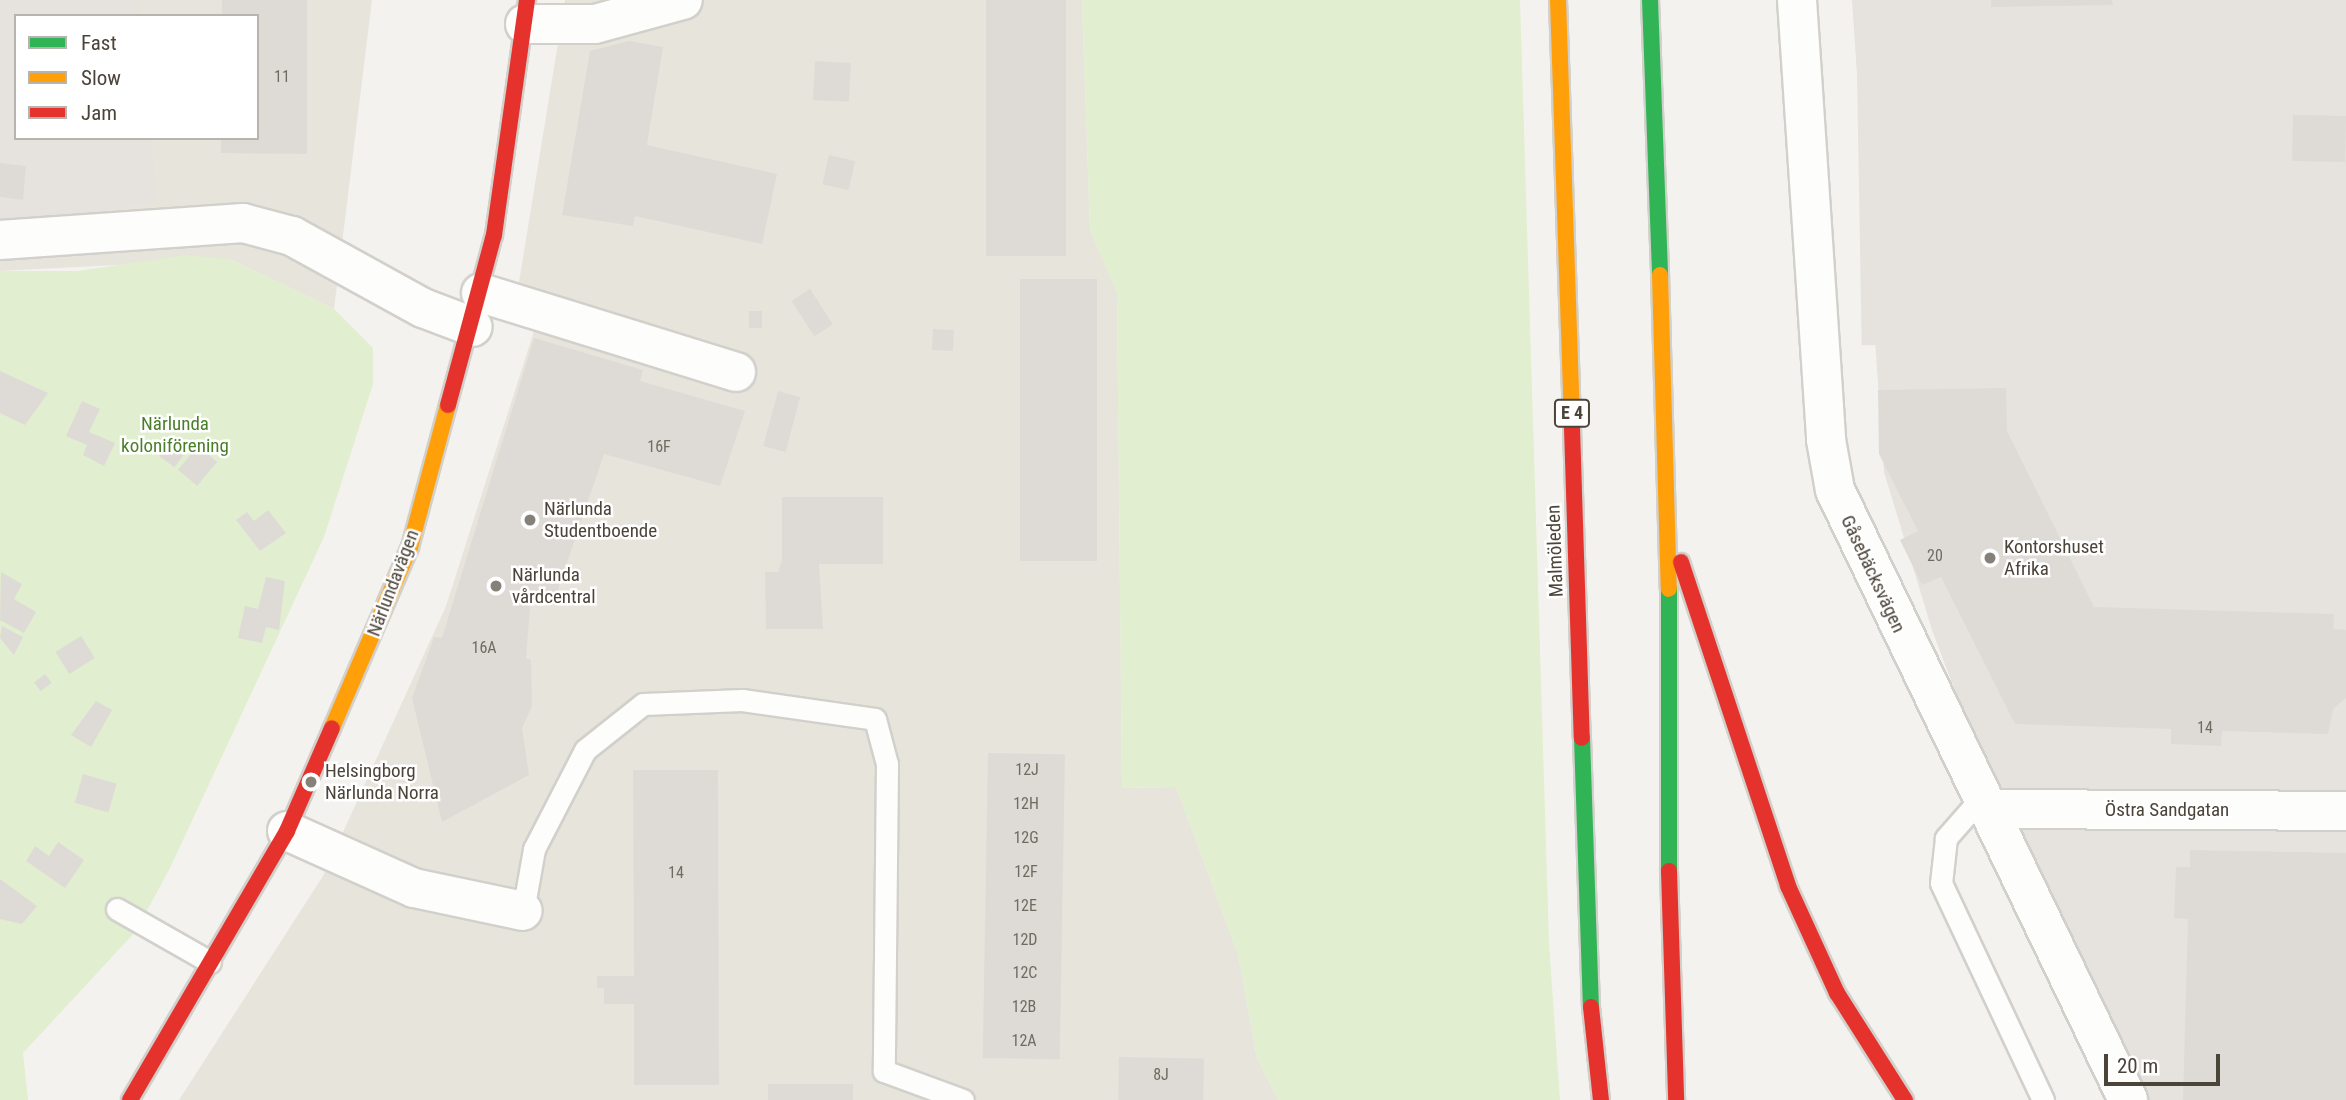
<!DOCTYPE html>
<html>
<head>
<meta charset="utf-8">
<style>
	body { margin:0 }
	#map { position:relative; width:2346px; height:1100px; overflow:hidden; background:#f4f2ee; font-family:"Roboto Condensed",sans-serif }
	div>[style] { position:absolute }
	.residential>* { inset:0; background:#e7e4dc }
	.industrial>* { inset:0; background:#e6e2de }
	.green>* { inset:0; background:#e1eecf }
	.parking>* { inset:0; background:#e6e3df; transform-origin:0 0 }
	.building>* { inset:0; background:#dedbd6; transform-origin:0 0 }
	.roads { filter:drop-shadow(2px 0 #d2d0cb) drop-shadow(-2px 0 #d2d0cb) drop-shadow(0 2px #d2d0cb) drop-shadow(0 -2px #d2d0cb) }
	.lane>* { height:21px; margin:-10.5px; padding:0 10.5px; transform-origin:10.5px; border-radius:10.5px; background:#fdfdfc }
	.street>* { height:38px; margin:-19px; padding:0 19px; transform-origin:19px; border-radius:19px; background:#fdfdfc }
	.fast>* { height:16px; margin:-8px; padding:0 8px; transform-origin:8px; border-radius:8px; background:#30b455 }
	.slow>* { height:16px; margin:-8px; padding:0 8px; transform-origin:8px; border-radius:8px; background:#ff9f0a }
	.jam>* { height:16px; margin:-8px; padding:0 8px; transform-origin:8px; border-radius:8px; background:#e5322d }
	.dots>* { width:19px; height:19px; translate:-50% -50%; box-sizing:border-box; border:4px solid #fff; border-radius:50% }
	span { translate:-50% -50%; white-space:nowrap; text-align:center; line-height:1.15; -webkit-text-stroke:5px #fff; paint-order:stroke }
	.number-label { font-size:16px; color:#706a61 }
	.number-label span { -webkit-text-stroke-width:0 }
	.shield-label span { padding:2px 5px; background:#fff; border:2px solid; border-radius:5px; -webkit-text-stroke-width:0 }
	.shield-label { font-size:18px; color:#4b4439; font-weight:700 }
	.park-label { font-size:19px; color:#4a7f2a }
	.poi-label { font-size:19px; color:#4b4439 }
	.left { translate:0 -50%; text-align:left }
	.street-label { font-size:19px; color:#4b4439 }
	.legend { position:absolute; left:14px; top:14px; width:245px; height:126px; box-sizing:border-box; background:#fff; border:2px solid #b7b4b0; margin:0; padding:9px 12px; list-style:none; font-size:21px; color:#4b4439 }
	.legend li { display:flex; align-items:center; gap:14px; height:35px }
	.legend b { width:35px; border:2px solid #b7b4b0 }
	.scale { position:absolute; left:2104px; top:1054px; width:116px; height:32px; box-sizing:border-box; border:4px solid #4b4439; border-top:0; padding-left:9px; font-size:21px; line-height:24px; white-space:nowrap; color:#4b4439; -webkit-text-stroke:5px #fff; paint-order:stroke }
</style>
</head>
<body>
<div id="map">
	<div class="residential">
		<div style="clip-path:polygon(evenodd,0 0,372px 0,334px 309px,230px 259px,0 271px,0 0,16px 16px,257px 16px,257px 138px,16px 138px,16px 16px)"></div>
		<div style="clip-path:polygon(565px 0,1082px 0,1090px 230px,1117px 293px,1122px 788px,1176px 787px,1238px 954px,1257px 1058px,1278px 1100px,179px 1100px,323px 876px,446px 606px,534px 331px,519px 282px)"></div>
	</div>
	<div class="industrial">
		<div style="clip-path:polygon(1852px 0,2346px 0,2346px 1100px,2145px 1100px,1993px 791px,1932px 630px,1884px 472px)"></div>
	</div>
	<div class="green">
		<div style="clip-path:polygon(1082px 0,1520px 0,1549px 943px,1560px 1100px,1278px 1100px,1257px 1058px,1238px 954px,1176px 787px,1122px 788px,1117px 294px,1090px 230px)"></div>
		<div style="clip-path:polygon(185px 255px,230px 259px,334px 309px,373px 348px,373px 384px,324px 537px,170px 868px,136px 931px,23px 1053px,28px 1100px,0 1100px,0 271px,78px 271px)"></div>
	</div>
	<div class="parking">
		<div style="clip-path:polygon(0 0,139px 0,140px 16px,16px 16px,16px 138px,152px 138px,157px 203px,16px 223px,0 218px)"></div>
		<div style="left:2105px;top:16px;width:325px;height:249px;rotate:89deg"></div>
	</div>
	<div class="building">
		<div style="clip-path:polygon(222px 0,307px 0,307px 154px,221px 153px,221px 138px,257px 138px,257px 16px,222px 16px)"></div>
		<div style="left:986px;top:0;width:80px;height:256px"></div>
		<div style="clip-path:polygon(1991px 0,2112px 0,2113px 5px,1991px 7px)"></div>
		<div style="clip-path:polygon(629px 41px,663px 47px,647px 145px,777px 174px,762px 244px,635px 216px,633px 226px,562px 215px,590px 51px)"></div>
		<div style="left:815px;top:61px;width:36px;height:39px;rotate:3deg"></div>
		<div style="left:2293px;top:115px;width:53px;height:46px;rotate:1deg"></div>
		<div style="left:829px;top:155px;width:27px;height:30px;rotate:13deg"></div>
		<div style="clip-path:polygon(0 163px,26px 166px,23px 200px,0 197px)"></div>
		<div style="left:1020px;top:279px;width:77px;height:282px"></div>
		<div style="left:810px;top:289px;width:42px;height:22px;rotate:57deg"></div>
		<div style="left:749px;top:311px;width:13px;height:17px"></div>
		<div style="left:933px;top:329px;width:21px;height:21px;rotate:3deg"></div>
		<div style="clip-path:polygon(534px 338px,643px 370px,640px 381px,745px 411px,720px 486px,604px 454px,555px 598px,531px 596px,526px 658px,531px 660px,532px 706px,522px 728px,529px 775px,442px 822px,412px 698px,434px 637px,442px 638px)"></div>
		<div style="clip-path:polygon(0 371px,48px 393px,25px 425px,0 413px)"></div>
		<div style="clip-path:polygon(2006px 388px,2007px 431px,2094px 607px,2334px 614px,2333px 629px,2346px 630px,2346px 698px,2333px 709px,2328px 734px,2222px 731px,2221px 746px,2171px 744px,2171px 729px,2015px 724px,1941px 577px,1922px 585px,1900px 540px,1918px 531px,1879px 454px,1878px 390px)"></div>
		<div style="left:778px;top:391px;width:23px;height:57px;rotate:15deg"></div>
		<div style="clip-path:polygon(82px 401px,100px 409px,89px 432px,115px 443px,104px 466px,83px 455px,87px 445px,66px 436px)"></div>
		<div style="left:171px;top:440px;width:19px;height:20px;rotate:36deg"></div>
		<div style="left:198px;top:446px;width:25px;height:31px;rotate:40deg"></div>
		<div style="clip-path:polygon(782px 497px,883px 497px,883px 564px,819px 564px,823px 629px,766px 629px,765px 572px,778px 572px,782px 560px)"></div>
		<div style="clip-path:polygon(268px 510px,286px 533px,260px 551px,236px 520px,247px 512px,254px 521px)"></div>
		<div style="clip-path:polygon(1px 572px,22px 584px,14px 599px,36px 612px,24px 633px,0 620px)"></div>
		<div style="clip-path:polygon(266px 577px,285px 581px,279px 630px,266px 627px,262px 643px,238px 638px,245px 606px,258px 609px)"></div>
		<div style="clip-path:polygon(2px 626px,23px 637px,14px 655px,0 638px)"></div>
		<div style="left:81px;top:636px;width:26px;height:30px;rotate:58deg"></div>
		<div style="left:45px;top:674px;width:11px;height:14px;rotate:52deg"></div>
		<div style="clip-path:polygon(96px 701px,112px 710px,91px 747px,71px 735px)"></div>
		<div style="left:988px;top:753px;width:77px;height:305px;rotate:1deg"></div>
		<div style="clip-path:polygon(633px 770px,718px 770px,719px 1085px,634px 1085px,634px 1004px,604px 1004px,604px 988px,597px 988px,597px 976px,634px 976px)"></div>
		<div style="left:83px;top:774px;width:35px;height:30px;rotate:16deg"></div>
		<div style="clip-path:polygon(58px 842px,84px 860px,65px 888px,26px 861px,35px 846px,49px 856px)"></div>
		<div style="clip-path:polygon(2190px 850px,2346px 853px,2346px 1100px,2183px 1100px,2188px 919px,2174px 918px,2176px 867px,2190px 867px)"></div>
		<div style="clip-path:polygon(0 879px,37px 906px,22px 924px,0 919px)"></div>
		<div style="left:1119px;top:1057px;width:85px;height:43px;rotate:1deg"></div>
		<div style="left:768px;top:1084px;width:85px;height:16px"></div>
	</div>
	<div class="roads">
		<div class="lane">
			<div style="left:1982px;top:797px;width:55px;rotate:131.3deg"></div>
			<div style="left:1946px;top:838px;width:45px;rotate:96.3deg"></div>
			<div style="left:1941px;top:883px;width:240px;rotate:64.8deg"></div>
			<div style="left:117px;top:909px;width:107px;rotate:29.7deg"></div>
			<div style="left:523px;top:911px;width:63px;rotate:-79.9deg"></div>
			<div style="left:534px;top:849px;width:111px;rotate:-62.7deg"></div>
			<div style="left:585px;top:750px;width:74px;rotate:-38.4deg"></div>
			<div style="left:643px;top:704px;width:99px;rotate:-2.3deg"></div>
			<div style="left:742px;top:700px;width:134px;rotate:8.1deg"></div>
			<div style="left:875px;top:719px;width:47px;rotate:75.1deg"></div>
			<div style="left:887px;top:764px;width:307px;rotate:90.6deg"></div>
			<div style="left:884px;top:1071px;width:84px;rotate:20.2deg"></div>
		</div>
		<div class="street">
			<div style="left:1797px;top:0;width:441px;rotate:86.2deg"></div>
			<div style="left:1826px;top:440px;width:51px;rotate:79.8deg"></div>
			<div style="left:1835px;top:490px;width:677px;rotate:64.34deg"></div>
			<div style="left:525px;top:24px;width:70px"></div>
			<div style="left:595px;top:24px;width:91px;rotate:-15.3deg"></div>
			<div style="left:0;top:240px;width:244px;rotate:-4deg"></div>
			<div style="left:243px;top:223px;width:51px;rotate:14.9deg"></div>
			<div style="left:292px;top:236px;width:149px;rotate:28.8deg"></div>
			<div style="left:423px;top:308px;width:53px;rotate:20.8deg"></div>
			<div style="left:481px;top:293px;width:267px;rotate:17.2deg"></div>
			<div style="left:1989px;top:809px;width:357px;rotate:0.3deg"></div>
			<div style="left:287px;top:831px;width:139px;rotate:24.2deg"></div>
			<div style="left:414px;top:888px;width:111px;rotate:11.9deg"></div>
		</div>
		<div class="fast">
			<div style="left:1650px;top:0;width:275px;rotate:87.9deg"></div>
			<div style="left:1669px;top:589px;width:282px;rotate:90deg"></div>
			<div style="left:1582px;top:738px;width:269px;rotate:88.1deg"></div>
		</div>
		<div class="slow">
			<div style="left:1558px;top:0;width:428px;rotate:88.1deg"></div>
			<div style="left:1660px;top:275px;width:314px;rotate:88.4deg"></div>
			<div style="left:332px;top:728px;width:197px;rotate:-66.7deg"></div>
			<div style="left:410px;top:547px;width:147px;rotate:-75deg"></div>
		</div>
		<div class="jam">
			<div style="left:448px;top:405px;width:176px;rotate:-74.9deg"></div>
			<div style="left:494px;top:235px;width:237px;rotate:-82deg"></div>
			<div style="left:1572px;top:428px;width:310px;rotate:88.2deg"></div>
			<div style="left:1681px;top:562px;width:341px;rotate:71.7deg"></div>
			<div style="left:1788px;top:886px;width:118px;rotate:65.4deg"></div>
			<div style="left:1837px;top:993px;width:127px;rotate:57.6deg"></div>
			<div style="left:1669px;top:871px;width:229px;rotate:88.2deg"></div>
			<div style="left:1591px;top:1007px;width:94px;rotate:83.9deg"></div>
			<div style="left:130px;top:1100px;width:311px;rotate:-59.7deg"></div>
			<div style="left:287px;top:831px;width:112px;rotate:-66.4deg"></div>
		</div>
	</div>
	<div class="dots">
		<div style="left:530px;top:520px;background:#868178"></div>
		<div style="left:1990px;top:558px;background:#868178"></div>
		<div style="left:496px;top:586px;background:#868178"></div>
		<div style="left:311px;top:782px;background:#868178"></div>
	</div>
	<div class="number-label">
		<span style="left:282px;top:77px">11</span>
		<span style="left:659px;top:447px">16F</span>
		<span style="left:1935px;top:556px">20</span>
		<span style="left:484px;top:648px">16A</span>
		<span style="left:2205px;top:728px">14</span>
		<span style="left:1027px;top:770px">12J</span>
		<span style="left:1026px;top:804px">12H</span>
		<span style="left:1026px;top:838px">12G</span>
		<span style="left:1026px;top:872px">12F</span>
		<span style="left:676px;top:873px">14</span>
		<span style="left:1025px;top:906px">12E</span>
		<span style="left:1025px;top:940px">12D</span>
		<span style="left:1025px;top:973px">12C</span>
		<span style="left:1024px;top:1007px">12B</span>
		<span style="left:1024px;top:1041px">12A</span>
		<span style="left:1161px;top:1075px">8J</span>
	</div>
	<div class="shield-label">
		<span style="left:1572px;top:413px">E 4</span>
	</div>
	<div class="park-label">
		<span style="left:175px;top:435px">Närlunda<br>koloniförening</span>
	</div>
	<div class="poi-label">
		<span class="left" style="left:544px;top:520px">Närlunda<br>Studentboende</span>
		<span class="left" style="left:2004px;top:558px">Kontorshuset<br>Afrika</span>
		<span class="left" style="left:512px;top:586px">Närlunda<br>vårdcentral</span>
		<span class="left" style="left:325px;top:782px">Helsingborg<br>Närlunda Norra</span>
	</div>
	<div class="street-label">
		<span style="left:1555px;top:551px;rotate:-92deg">Malmöleden</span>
		<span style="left:1873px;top:574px;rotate:65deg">Gåsebäcksvägen</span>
		<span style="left:393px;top:583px;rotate:-69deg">Närlundavägen</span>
		<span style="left:2167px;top:810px">Östra Sandgatan</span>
	</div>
	<ul class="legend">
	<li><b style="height:9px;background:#30b455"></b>Fast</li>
	<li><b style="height:9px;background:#ff9f0a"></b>Slow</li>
	<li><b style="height:9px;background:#e5322d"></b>Jam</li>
	</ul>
	<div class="scale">20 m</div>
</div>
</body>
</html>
